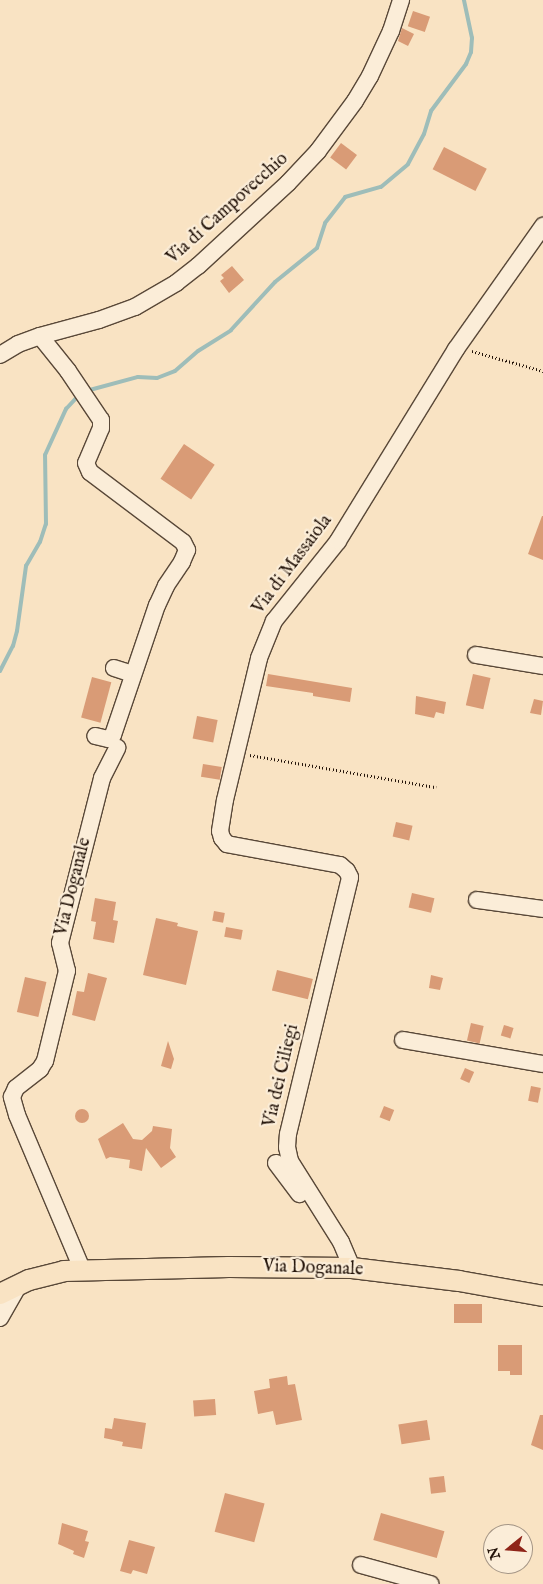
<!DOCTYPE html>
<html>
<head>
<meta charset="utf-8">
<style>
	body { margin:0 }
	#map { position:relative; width:543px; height:1584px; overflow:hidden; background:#f9e3c3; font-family:"IM FELL English",serif }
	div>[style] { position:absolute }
	.stream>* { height:4px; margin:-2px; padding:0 2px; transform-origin:2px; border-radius:2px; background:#9ebdb9 }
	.building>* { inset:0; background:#d99b76; transform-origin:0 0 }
	.round { border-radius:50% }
	.path>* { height:2.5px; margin-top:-1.25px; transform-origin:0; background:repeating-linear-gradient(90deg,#24140a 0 1px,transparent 0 3.5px) }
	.roads { filter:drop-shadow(1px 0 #594838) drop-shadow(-1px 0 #594838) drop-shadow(0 1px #594838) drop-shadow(0 -1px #594838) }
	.minor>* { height:16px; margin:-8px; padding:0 8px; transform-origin:8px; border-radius:8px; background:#fbedd8 }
	.major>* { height:20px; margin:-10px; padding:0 10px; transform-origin:10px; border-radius:10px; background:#f9e3c3 }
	span { translate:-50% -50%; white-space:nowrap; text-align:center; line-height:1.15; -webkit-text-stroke:4.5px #fbedd8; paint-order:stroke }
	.street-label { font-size:18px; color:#24140a }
	.north { position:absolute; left:483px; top:1524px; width:50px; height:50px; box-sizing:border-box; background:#fbedd8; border:1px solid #a59686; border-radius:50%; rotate:253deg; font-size:14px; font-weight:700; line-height:20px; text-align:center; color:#24140a }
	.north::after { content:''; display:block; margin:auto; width:18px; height:22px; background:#8f2418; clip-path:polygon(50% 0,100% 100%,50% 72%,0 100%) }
</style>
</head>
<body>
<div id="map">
	<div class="stream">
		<div style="left:86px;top:391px;width:54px;rotate:-15.1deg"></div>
		<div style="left:138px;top:377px;width:19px;rotate:3deg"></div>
		<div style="left:157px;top:378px;width:19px;rotate:-21deg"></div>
		<div style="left:175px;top:371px;width:30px;rotate:-41deg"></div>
		<div style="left:198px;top:351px;width:39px;rotate:-32deg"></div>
		<div style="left:231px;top:330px;width:65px;rotate:-47.5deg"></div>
		<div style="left:275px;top:282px;width:54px;rotate:-39deg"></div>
		<div style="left:317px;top:248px;width:26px;rotate:-72deg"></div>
		<div style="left:325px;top:223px;width:33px;rotate:-52deg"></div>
		<div style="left:345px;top:197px;width:37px;rotate:-16deg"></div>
		<div style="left:381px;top:187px;width:35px;rotate:-40deg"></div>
		<div style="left:408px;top:164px;width:34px;rotate:-62deg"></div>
		<div style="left:424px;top:134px;width:24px;rotate:-73deg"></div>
		<div style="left:431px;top:111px;width:59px;rotate:-53.3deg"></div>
		<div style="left:466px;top:64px;width:13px;rotate:-67deg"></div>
		<div style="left:471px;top:52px;width:14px;rotate:-86deg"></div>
		<div style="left:472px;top:38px;width:39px;rotate:-102deg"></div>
		<div style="left:0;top:671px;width:28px;rotate:-63deg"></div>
		<div style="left:13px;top:646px;width:16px;rotate:-75deg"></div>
		<div style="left:17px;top:631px;width:66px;rotate:-82.1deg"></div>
		<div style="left:26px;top:566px;width:28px;rotate:-60deg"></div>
		<div style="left:40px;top:542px;width:19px;rotate:-72deg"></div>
		<div style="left:46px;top:524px;width:69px;rotate:-90.8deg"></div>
		<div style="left:45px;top:455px;width:51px;rotate:-65.5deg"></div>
		<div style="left:66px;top:409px;width:21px;rotate:-47deg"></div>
	</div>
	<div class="building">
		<div style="left:413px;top:11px;width:18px;height:16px;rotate:19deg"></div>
		<div style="clip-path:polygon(402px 28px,414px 34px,408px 46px,398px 41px)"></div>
		<div style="left:341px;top:143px;width:20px;height:18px;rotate:37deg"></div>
		<div style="left:444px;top:147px;width:48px;height:25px;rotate:27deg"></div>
		<div style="clip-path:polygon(232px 266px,244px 280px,229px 293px,220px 281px,224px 278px,221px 275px)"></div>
		<div style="left:184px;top:444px;width:37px;height:42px;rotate:34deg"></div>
		<div style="clip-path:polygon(542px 516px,543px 516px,543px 560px,528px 554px)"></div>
		<div style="clip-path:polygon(268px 674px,352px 688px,350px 702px,313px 696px,313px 693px,266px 686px)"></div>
		<div style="left:473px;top:674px;width:18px;height:32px;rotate:13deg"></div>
		<div style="left:92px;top:677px;width:20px;height:42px;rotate:15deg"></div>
		<div style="clip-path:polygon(416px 696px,446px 702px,444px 714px,436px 712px,434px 718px,415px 714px)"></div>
		<div style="clip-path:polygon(534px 699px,543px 701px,541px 715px,530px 713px)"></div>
		<div style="left:197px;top:716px;width:21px;height:23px;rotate:11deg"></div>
		<div style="left:203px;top:764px;width:19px;height:13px;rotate:9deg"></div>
		<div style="left:396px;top:822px;width:17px;height:15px;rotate:13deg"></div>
		<div style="left:412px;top:893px;width:23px;height:15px;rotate:13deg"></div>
		<div style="clip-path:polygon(95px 898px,116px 902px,113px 920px,118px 921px,114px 943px,93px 939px,96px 922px,91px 921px)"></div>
		<div style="left:214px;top:911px;width:11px;height:10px;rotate:10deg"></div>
		<div style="clip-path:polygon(156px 918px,178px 923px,177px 926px,198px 931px,186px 985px,143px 975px)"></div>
		<div style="left:226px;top:927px;width:17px;height:10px;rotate:10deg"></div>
		<div style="left:277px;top:970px;width:37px;height:21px;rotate:14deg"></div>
		<div style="clip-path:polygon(88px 973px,107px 978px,95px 1021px,72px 1015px,77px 991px,84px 992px)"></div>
		<div style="clip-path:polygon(431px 975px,443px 978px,440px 990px,429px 988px)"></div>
		<div style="left:25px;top:977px;width:22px;height:36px;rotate:13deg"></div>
		<div style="left:471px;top:1023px;width:13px;height:18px;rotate:13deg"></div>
		<div style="left:504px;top:1025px;width:10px;height:11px;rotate:17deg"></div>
		<div style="clip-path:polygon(168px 1041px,174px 1059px,171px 1069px,161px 1066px)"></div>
		<div style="left:465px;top:1068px;width:10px;height:12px;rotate:24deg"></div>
		<div style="left:531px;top:1086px;width:10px;height:15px;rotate:11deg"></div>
		<div style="left:384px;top:1106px;width:11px;height:12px;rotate:22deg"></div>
		<div class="round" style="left:75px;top:1109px;width:14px;height:14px"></div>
		<div style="clip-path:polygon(123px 1123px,133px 1139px,142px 1140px,152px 1131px,153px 1126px,172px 1129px,170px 1148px,176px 1157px,161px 1168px,146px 1148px,142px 1171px,129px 1168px,130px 1160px,110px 1157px,106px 1159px,98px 1139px)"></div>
		<div style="left:482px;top:1304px;width:19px;height:28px;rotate:90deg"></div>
		<div style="clip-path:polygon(498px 1345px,522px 1345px,522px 1375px,510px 1375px,510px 1371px,498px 1371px)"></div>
		<div style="clip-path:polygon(287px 1376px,288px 1385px,295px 1384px,302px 1420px,276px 1425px,273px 1411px,258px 1414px,254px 1391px,270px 1388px,269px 1379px)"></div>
		<div style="left:215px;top:1399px;width:16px;height:22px;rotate:86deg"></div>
		<div style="clip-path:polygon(540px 1415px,543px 1415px,543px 1450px,531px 1445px)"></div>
		<div style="clip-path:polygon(114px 1418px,146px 1423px,142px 1449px,122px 1446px,123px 1442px,104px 1438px,105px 1428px,112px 1429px)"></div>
		<div style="left:427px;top:1420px;width:20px;height:29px;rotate:81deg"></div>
		<div style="left:444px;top:1476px;width:16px;height:15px;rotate:83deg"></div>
		<div style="left:225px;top:1493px;width:41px;height:40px;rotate:15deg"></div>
		<div style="left:381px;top:1513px;width:66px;height:28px;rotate:16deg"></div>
		<div style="clip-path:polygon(62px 1523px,88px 1531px,85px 1541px,89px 1542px,84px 1558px,73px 1554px,74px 1551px,58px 1544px)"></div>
		<div style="clip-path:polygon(129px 1540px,155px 1547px,147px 1574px,133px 1570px,131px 1574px,120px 1571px)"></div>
	</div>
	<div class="path">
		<div style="left:472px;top:351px;width:74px;rotate:15.7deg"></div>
		<div style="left:250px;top:755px;width:189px;rotate:9.8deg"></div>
	</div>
	<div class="roads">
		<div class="minor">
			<div style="left:40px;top:336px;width:45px;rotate:51.3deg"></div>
			<div style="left:68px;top:371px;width:59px;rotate:56deg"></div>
			<div style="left:101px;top:420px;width:8px;rotate:90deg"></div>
			<div style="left:101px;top:428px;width:38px;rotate:113deg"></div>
			<div style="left:86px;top:463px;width:10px;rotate:66deg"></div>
			<div style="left:90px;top:472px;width:116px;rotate:37deg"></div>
			<div style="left:183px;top:542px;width:9px;rotate:63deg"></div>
			<div style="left:187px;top:550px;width:13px;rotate:113deg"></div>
			<div style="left:182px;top:562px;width:29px;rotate:124deg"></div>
			<div style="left:166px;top:586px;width:21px;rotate:115deg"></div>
			<div style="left:157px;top:605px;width:137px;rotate:108.7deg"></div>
			<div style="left:113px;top:735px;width:6px;rotate:141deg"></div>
			<div style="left:108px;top:739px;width:13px;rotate:-167deg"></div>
			<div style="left:0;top:355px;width:21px;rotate:-31deg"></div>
			<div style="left:18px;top:344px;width:23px;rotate:-20deg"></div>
			<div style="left:40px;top:336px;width:61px;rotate:-15.2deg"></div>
			<div style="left:99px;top:320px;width:38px;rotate:-20deg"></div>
			<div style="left:135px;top:307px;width:48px;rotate:-30.3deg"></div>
			<div style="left:176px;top:283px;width:28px;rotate:-38deg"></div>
			<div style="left:198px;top:266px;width:122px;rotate:-42.7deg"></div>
			<div style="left:288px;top:183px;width:44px;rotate:-46.8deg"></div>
			<div style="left:318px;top:151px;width:62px;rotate:-53.5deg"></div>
			<div style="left:355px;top:101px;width:29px;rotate:-59deg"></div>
			<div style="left:370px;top:76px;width:50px;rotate:-65deg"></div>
			<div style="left:391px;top:31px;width:33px;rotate:-72deg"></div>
			<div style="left:476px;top:655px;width:68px;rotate:9.3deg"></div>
			<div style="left:114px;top:668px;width:20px;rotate:18deg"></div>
			<div style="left:477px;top:900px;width:67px;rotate:7.8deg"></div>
			<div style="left:403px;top:1040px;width:142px;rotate:9.7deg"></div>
			<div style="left:276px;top:1163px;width:39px;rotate:53deg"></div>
			<div style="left:352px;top:1268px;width:28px;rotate:-113deg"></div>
			<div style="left:341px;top:1242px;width:96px;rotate:-122.2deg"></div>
			<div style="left:290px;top:1161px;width:14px;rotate:-102deg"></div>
			<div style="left:287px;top:1147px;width:13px;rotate:-86deg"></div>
			<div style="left:288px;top:1134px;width:264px;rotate:-76.4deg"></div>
			<div style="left:350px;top:877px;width:7px;rotate:-117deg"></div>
			<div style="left:347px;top:871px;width:9px;rotate:-139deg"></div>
			<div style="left:340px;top:865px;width:115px;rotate:-169.5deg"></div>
			<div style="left:227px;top:844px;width:8px;rotate:-130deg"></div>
			<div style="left:222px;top:838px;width:7px;rotate:-106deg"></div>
			<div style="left:220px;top:831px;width:31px;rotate:-81deg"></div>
			<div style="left:225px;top:800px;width:146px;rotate:-76.5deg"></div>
			<div style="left:259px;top:658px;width:40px;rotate:-68deg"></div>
			<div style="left:274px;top:621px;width:102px;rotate:-51.3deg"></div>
			<div style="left:338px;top:541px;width:225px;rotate:-58.4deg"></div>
			<div style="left:456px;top:349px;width:151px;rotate:-54.7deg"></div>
			<div style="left:82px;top:1269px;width:167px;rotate:-112.9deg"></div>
			<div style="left:17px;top:1115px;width:19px;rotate:-106deg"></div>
			<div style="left:12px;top:1097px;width:10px;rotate:-66deg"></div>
			<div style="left:16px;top:1088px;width:31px;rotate:-38deg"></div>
			<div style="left:40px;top:1069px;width:9px;rotate:-58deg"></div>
			<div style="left:45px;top:1061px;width:93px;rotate:-76.3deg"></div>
			<div style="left:67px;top:971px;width:29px;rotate:-104deg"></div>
			<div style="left:60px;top:943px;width:170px;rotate:-75.7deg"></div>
			<div style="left:102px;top:778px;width:34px;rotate:-63deg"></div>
			<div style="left:0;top:1318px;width:40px;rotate:-60.3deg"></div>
			<div style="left:361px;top:1565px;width:72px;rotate:15.4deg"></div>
		</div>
		<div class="major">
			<div style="left:0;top:1294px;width:32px;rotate:-26deg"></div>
			<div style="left:29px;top:1280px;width:36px;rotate:-14deg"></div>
			<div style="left:64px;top:1271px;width:165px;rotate:-1.4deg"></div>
			<div style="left:229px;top:1267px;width:123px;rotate:0.5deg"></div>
			<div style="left:352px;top:1268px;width:108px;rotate:6.9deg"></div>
			<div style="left:459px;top:1281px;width:85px;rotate:10.1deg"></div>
		</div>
	</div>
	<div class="street-label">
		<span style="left:228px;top:209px;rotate:-42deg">Via di Campovecchio</span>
		<span style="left:293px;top:565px;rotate:-53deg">Via di Massaiola</span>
		<span style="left:74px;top:887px;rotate:-76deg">Via Doganale</span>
		<span style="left:282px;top:1076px;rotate:-77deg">Via dei Ciliegi</span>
		<span style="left:313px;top:1269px;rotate:2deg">Via Doganale</span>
	</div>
	<div class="north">N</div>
</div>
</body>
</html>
